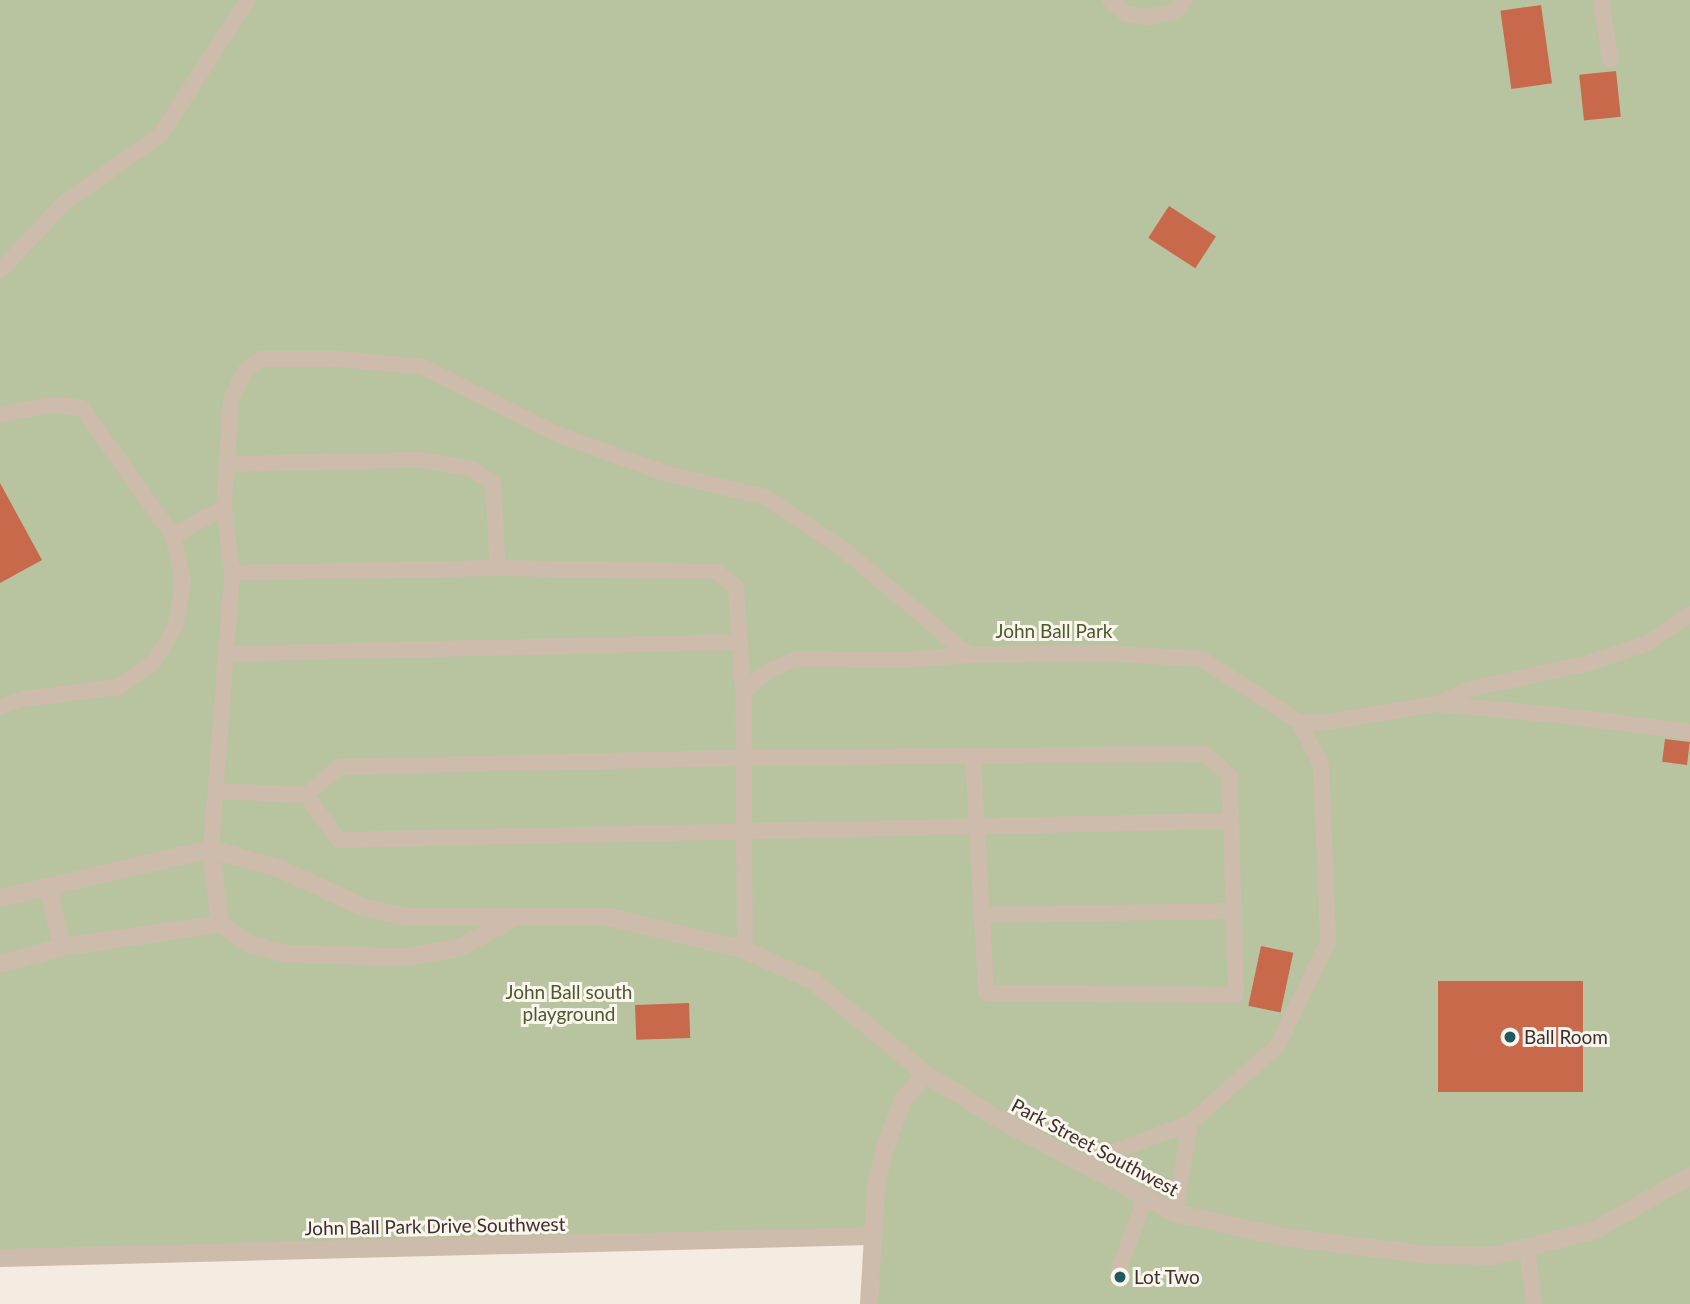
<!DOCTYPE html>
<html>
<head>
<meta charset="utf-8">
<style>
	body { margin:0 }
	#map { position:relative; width:1690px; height:1304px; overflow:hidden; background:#f4ebe1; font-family:Lato,sans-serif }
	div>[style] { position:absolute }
	.green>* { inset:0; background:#b8c4a0 }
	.building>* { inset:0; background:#c8694b; transform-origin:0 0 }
	.service>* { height:16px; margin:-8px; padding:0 8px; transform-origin:8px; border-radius:8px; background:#cdbbac }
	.minor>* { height:18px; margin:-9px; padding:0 9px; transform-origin:9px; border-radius:9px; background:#cdbbac }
	.dots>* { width:19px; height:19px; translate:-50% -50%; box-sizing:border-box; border:4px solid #fbf5ee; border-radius:50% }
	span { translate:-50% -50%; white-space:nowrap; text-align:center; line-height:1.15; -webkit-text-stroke:6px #fbf5ee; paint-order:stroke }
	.park-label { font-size:19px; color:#4a5a2e }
	.poi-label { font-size:19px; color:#3b302b }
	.left { translate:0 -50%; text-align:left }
	.street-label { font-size:19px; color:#3b302b }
</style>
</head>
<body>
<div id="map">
	<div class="green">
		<div style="clip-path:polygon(0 0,1690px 0,1690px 1304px,869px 1304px,871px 1236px,0 1258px)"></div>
	</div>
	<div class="building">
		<div style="left:1541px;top:5px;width:79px;height:41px;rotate:82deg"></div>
		<div style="left:1616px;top:71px;width:46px;height:37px;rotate:84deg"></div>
		<div style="left:1169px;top:206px;width:56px;height:38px;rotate:33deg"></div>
		<div style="clip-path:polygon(0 483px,42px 560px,0 583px)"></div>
		<div style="left:1665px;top:739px;width:25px;height:23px;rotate:7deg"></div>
		<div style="left:1261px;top:946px;width:33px;height:61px;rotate:12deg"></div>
		<div style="left:1438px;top:981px;width:145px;height:111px"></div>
		<div style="left:689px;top:1003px;width:35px;height:54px;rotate:88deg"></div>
	</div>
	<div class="service">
		<div style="left:1110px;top:0;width:21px;rotate:41deg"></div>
		<div style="left:1126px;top:14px;width:21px;rotate:8deg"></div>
		<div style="left:1147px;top:17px;width:28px;rotate:-10deg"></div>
		<div style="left:1175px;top:12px;width:16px;rotate:-50deg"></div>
		<div style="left:1601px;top:0;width:60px;rotate:81.3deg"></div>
		<div style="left:0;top:271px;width:95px;rotate:-46.7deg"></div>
		<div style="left:65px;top:202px;width:116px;rotate:-35.2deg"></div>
		<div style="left:160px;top:135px;width:161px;rotate:-56.9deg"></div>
		<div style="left:0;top:415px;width:51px;rotate:-11.3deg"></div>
		<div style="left:50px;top:405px;width:32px;rotate:5deg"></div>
		<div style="left:82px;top:408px;width:157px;rotate:54.6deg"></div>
		<div style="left:173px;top:536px;width:46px;rotate:77.5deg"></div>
		<div style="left:183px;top:581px;width:45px;rotate:99deg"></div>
		<div style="left:176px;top:625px;width:43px;rotate:120.7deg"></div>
		<div style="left:154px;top:662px;width:43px;rotate:144.5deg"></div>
		<div style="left:119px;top:687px;width:96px;rotate:172.8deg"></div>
		<div style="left:24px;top:699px;width:25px;rotate:162deg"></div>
		<div style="left:226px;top:464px;width:198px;rotate:-1.2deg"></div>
		<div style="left:424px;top:460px;width:48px;rotate:10.8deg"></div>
		<div style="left:471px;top:469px;width:26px;rotate:32deg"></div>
		<div style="left:493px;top:483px;width:85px;rotate:86.6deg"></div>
		<div style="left:224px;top:507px;width:66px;rotate:83.1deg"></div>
		<div style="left:232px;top:573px;width:266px;rotate:-1.1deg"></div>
		<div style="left:498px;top:568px;width:219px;rotate:1deg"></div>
		<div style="left:717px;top:572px;width:24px;rotate:38deg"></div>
		<div style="left:736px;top:587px;width:104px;rotate:86.1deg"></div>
		<div style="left:173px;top:536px;width:59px;rotate:-29.6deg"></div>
		<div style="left:224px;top:507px;width:107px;rotate:-86.3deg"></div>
		<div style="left:231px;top:400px;width:31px;rotate:-65deg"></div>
		<div style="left:244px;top:372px;width:21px;rotate:-39deg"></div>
		<div style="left:260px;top:359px;width:79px"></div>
		<div style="left:339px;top:359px;width:84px;rotate:5.4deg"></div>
		<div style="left:423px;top:367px;width:152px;rotate:26.6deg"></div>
		<div style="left:559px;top:435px;width:116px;rotate:19.7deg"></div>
		<div style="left:668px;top:474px;width:100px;rotate:13.3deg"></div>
		<div style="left:765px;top:497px;width:95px;rotate:33.9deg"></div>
		<div style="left:844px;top:550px;width:163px;rotate:40deg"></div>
		<div style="left:969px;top:655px;width:133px;rotate:-0.9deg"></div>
		<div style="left:1102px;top:653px;width:100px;rotate:3.4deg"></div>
		<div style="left:1202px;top:659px;width:116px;rotate:33deg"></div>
		<div style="left:1299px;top:722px;width:48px;rotate:62.9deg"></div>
		<div style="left:1321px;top:765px;width:177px;rotate:87.7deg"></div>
		<div style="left:1328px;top:942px;width:114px;rotate:115.9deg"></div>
		<div style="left:1278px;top:1045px;width:118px;rotate:138.4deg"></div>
		<div style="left:1190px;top:1123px;width:91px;rotate:99.5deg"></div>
		<div style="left:226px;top:654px;width:514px;rotate:-1.34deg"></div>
		<div style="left:1440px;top:703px;width:33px;rotate:-25deg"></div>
		<div style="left:1470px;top:689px;width:122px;rotate:-12.3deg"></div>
		<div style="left:1589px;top:663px;width:62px;rotate:-18.7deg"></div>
		<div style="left:1648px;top:643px;width:51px;rotate:-34.6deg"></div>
		<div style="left:1299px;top:722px;width:21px;rotate:3deg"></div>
		<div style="left:1320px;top:723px;width:119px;rotate:-9.2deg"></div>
		<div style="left:1437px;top:704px;width:121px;rotate:5.2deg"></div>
		<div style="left:1558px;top:715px;width:133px;rotate:7.3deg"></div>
		<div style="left:973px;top:758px;width:235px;rotate:86.8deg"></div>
		<div style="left:986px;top:993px;width:250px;rotate:0.5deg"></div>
		<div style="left:1236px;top:995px;width:174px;rotate:-91.6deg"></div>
		<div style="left:217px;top:791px;width:89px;rotate:2.6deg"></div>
		<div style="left:306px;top:795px;width:43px;rotate:-40.3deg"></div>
		<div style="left:339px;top:767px;width:404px;rotate:-1.3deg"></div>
		<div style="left:743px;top:758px;width:462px;rotate:-0.5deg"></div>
		<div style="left:1205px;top:754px;width:32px;rotate:41deg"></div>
		<div style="left:1229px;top:775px;width:46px;rotate:87.5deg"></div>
		<div style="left:1231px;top:821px;width:892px;rotate:178.78deg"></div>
		<div style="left:339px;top:840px;width:56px;rotate:-126.3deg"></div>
		<div style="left:211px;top:849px;width:277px;rotate:-85.6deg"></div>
		<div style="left:982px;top:915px;width:252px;rotate:-0.9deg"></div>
		<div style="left:745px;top:950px;width:259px;rotate:-90.4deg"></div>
		<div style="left:743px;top:691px;width:35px;rotate:-37deg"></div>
		<div style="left:771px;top:670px;width:27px;rotate:-24deg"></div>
		<div style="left:796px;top:659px;width:111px;rotate:0.5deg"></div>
		<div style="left:907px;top:660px;width:62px;rotate:-4.6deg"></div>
		<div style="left:1081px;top:1164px;width:116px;rotate:-20.6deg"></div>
		<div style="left:1527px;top:1247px;width:57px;rotate:83deg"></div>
		<div style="left:1119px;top:1269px;width:76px;rotate:-69.9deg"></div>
	</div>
	<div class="minor">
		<div style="left:211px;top:849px;width:76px;rotate:83.2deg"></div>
		<div style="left:48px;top:887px;width:62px;rotate:76.9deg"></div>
		<div style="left:0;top:898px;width:217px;rotate:-13.1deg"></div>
		<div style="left:211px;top:849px;width:73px;rotate:15.9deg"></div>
		<div style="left:281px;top:869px;width:89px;rotate:25.1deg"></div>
		<div style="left:362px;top:907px;width:47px;rotate:12.3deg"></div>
		<div style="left:408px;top:917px;width:201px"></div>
		<div style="left:609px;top:917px;width:140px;rotate:13.6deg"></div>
		<div style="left:745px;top:950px;width:75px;rotate:24.5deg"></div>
		<div style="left:813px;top:981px;width:146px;rotate:39.5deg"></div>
		<div style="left:0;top:964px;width:64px;rotate:-15.3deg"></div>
		<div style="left:62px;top:947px;width:160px;rotate:-8.3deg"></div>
		<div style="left:220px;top:924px;width:35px;rotate:35deg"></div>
		<div style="left:249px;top:944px;width:39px;rotate:15deg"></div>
		<div style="left:287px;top:954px;width:120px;rotate:1.4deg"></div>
		<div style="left:407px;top:957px;width:52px;rotate:-10deg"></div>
		<div style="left:458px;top:948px;width:58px;rotate:-27.9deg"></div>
		<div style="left:0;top:1258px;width:871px;rotate:-1.45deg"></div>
		<div style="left:869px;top:1304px;width:117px;rotate:-86.6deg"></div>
		<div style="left:876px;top:1187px;width:40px;rotate:-77deg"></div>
		<div style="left:885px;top:1148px;width:51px;rotate:-69.4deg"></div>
		<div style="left:903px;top:1100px;width:35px;rotate:-49deg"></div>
		<div style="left:926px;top:1074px;width:81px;rotate:31.9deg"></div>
		<div style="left:995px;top:1117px;width:204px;rotate:28.1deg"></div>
		<div style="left:1175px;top:1213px;width:111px;rotate:12.5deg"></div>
		<div style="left:1283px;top:1237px;width:148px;rotate:7deg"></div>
		<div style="left:1430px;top:1255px;width:63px;rotate:0.9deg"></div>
		<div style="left:1493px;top:1256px;width:105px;rotate:-14.3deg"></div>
		<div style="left:1595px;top:1230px;width:109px;rotate:-29.6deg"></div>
	</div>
	<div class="dots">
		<div style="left:1510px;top:1037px;background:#1f5a5e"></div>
		<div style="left:1120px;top:1277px;background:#1f5a5e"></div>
	</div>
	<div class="park-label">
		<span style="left:1054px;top:631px">John Ball Park</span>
		<span style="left:569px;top:1003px">John Ball south<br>playground</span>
	</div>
	<div class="poi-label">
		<span class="left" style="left:1524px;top:1037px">Ball Room</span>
		<span class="left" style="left:1134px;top:1277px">Lot Two</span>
	</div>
	<div class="street-label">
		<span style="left:1095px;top:1147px;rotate:28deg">Park Street Southwest</span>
		<span style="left:435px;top:1226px;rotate:-1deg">John Ball Park Drive Southwest</span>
	</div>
</div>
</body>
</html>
